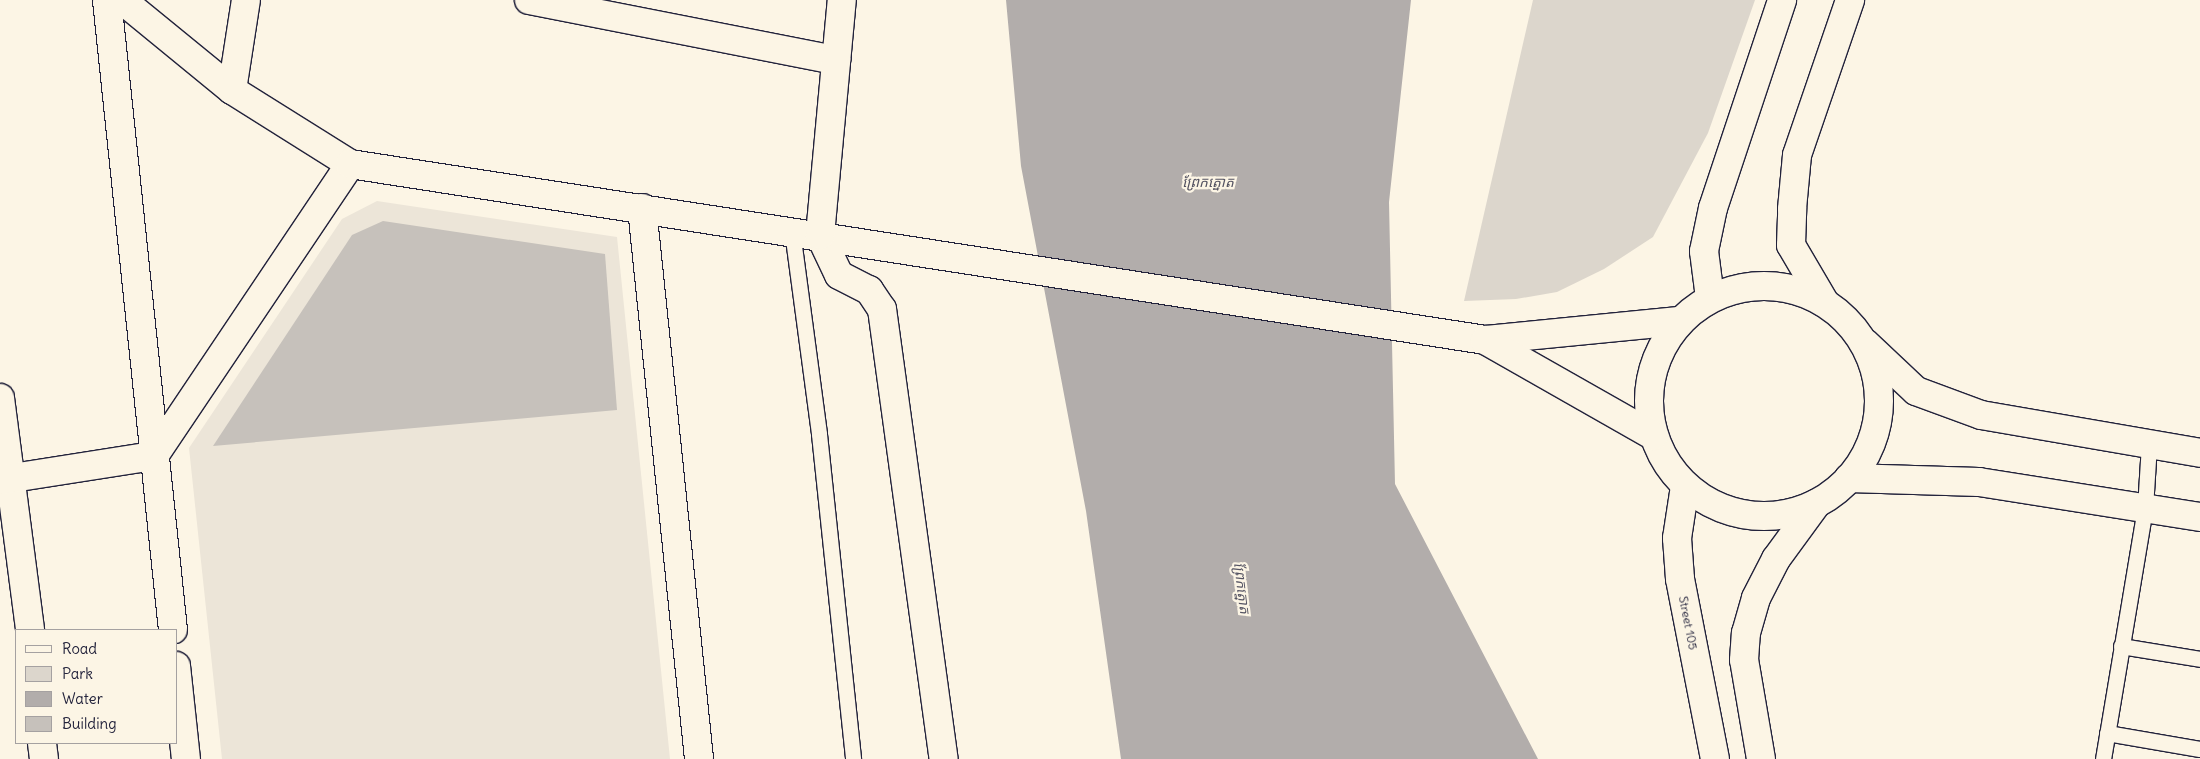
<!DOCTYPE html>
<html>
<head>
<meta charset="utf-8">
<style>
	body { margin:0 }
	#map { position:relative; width:2200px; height:759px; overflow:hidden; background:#fcf5e5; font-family:Delius,"Noto Sans Khmer",sans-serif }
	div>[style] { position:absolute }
	.built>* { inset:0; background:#ece5d8 }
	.green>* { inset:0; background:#dcd6cc }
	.water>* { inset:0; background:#b2adab }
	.building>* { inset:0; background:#c6c1bb }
	.roads { filter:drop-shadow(1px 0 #22223b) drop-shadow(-1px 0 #22223b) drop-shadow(0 1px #22223b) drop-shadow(0 -1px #22223b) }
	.lane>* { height:15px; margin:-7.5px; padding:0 7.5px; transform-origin:7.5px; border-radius:7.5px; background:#fcf5e5 }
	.street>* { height:28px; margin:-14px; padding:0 14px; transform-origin:14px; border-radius:14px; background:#fcf5e5 }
	.secondary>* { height:28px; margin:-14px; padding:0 14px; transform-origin:14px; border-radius:14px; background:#fcf5e5 }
	.secondary>.ring { margin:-14px; padding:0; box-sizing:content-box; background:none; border:28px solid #fcf5e5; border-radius:50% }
	span { translate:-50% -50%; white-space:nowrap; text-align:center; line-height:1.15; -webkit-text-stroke:4.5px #fcf5e5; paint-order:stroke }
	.street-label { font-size:12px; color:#22223b }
	.water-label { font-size:14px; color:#545362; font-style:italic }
	.legend { position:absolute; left:15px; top:629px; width:162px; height:115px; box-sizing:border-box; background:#fcf5e5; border:1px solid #a5a1a1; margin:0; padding:6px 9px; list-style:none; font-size:15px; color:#22223b }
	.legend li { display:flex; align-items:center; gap:10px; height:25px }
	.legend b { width:25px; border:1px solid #a5a1a1 }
</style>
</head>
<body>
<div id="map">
	<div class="built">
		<div style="clip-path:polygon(377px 201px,617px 237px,670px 759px,222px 759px,189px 448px,342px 219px)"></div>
	</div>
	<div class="green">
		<div style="clip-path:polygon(1533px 0,1755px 0,1708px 133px,1653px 237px,1604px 269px,1557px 292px,1516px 299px,1464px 301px)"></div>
	</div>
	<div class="water">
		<div style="clip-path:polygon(1006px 0,1411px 0,1389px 202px,1395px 484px,1538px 759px,1121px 759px,1086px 511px,1021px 166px)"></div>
	</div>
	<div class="building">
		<div style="clip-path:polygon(383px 221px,605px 254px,617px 410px,213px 446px,352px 235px)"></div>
	</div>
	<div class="roads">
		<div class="lane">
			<div style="left:792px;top:231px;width:205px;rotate:82.4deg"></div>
			<div style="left:819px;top:434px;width:327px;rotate:84deg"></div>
			<div style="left:2121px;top:646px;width:80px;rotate:9.3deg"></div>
			<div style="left:2107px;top:733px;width:94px;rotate:9.8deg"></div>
			<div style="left:2103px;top:759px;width:254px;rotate:-80.5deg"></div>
			<div style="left:2145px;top:508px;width:64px;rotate:-86.4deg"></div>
		</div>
		<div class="street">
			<div style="left:107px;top:0;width:633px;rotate:84.02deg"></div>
			<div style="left:529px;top:0;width:313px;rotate:11.1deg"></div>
			<div style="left:232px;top:90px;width:91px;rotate:-81.2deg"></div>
			<div style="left:642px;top:208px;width:554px;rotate:84.09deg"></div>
			<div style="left:820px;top:235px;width:44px;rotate:64.6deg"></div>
			<div style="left:839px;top:275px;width:34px;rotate:27deg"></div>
			<div style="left:869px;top:290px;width:23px;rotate:56deg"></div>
			<div style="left:882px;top:309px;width:454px;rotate:82.2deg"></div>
			<div style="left:1710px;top:298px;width:47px;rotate:-97.3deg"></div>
			<div style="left:1704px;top:251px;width:44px;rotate:-78.2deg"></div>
			<div style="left:1713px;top:208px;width:219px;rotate:-71.6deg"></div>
			<div style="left:1825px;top:303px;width:67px;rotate:-120.4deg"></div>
			<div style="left:1791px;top:245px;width:36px;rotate:-88deg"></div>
			<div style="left:1792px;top:209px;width:54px;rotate:-84.7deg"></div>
			<div style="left:1797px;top:155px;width:164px;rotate:-71.1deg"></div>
			<div style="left:0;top:398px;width:234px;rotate:82.6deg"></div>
			<div style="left:0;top:480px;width:156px;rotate:-8.9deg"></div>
			<div style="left:154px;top:456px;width:352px;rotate:-56.1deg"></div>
			<div style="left:1685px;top:486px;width:53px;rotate:98.7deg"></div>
			<div style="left:1677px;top:538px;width:41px;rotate:85.8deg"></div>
			<div style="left:1680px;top:579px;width:183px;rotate:79deg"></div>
			<div style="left:176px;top:666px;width:94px;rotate:83.9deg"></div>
			<div style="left:42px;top:743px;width:16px;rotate:83deg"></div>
			<div style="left:1761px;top:759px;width:100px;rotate:-99.7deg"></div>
			<div style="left:1744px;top:660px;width:27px;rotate:-86deg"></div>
			<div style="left:1746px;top:633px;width:36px;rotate:-74deg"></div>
			<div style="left:1756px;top:598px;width:44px;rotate:-62.9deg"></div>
			<div style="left:1776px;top:559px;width:69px;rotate:-53.8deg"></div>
		</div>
		<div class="secondary">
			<div style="left:122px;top:0;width:142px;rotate:39.3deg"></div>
			<div style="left:232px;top:90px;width:139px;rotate:32.1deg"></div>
			<div style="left:350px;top:164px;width:1149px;rotate:8.81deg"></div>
			<div style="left:1485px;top:340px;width:196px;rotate:-5.6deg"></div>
			<div style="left:820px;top:235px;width:236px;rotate:-84.7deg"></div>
			<div class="ring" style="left:1649px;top:286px;width:202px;height:202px"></div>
			<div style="left:1485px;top:340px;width:194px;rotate:29.6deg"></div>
			<div style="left:1865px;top:343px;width:70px;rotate:43.3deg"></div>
			<div style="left:1916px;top:391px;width:69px;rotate:20.3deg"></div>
			<div style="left:1981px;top:415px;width:222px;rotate:9.8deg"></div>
			<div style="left:1849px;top:478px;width:130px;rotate:1.8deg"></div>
			<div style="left:1979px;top:482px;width:224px;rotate:9deg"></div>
		</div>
	</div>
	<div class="street-label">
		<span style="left:1688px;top:623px;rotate:79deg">Street 105</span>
	</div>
	<div class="water-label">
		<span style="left:1208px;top:182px">ព្រែកត្នោត</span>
		<span style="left:1242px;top:588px;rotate:83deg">ព្រែកត្នោត</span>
	</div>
	<ul class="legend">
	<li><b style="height:6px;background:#fcf5e5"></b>Road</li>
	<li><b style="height:14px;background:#dcd6cc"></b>Park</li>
	<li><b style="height:14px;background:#b2adab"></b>Water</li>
	<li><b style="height:14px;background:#c6c1bb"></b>Building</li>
	</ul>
</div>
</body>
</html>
